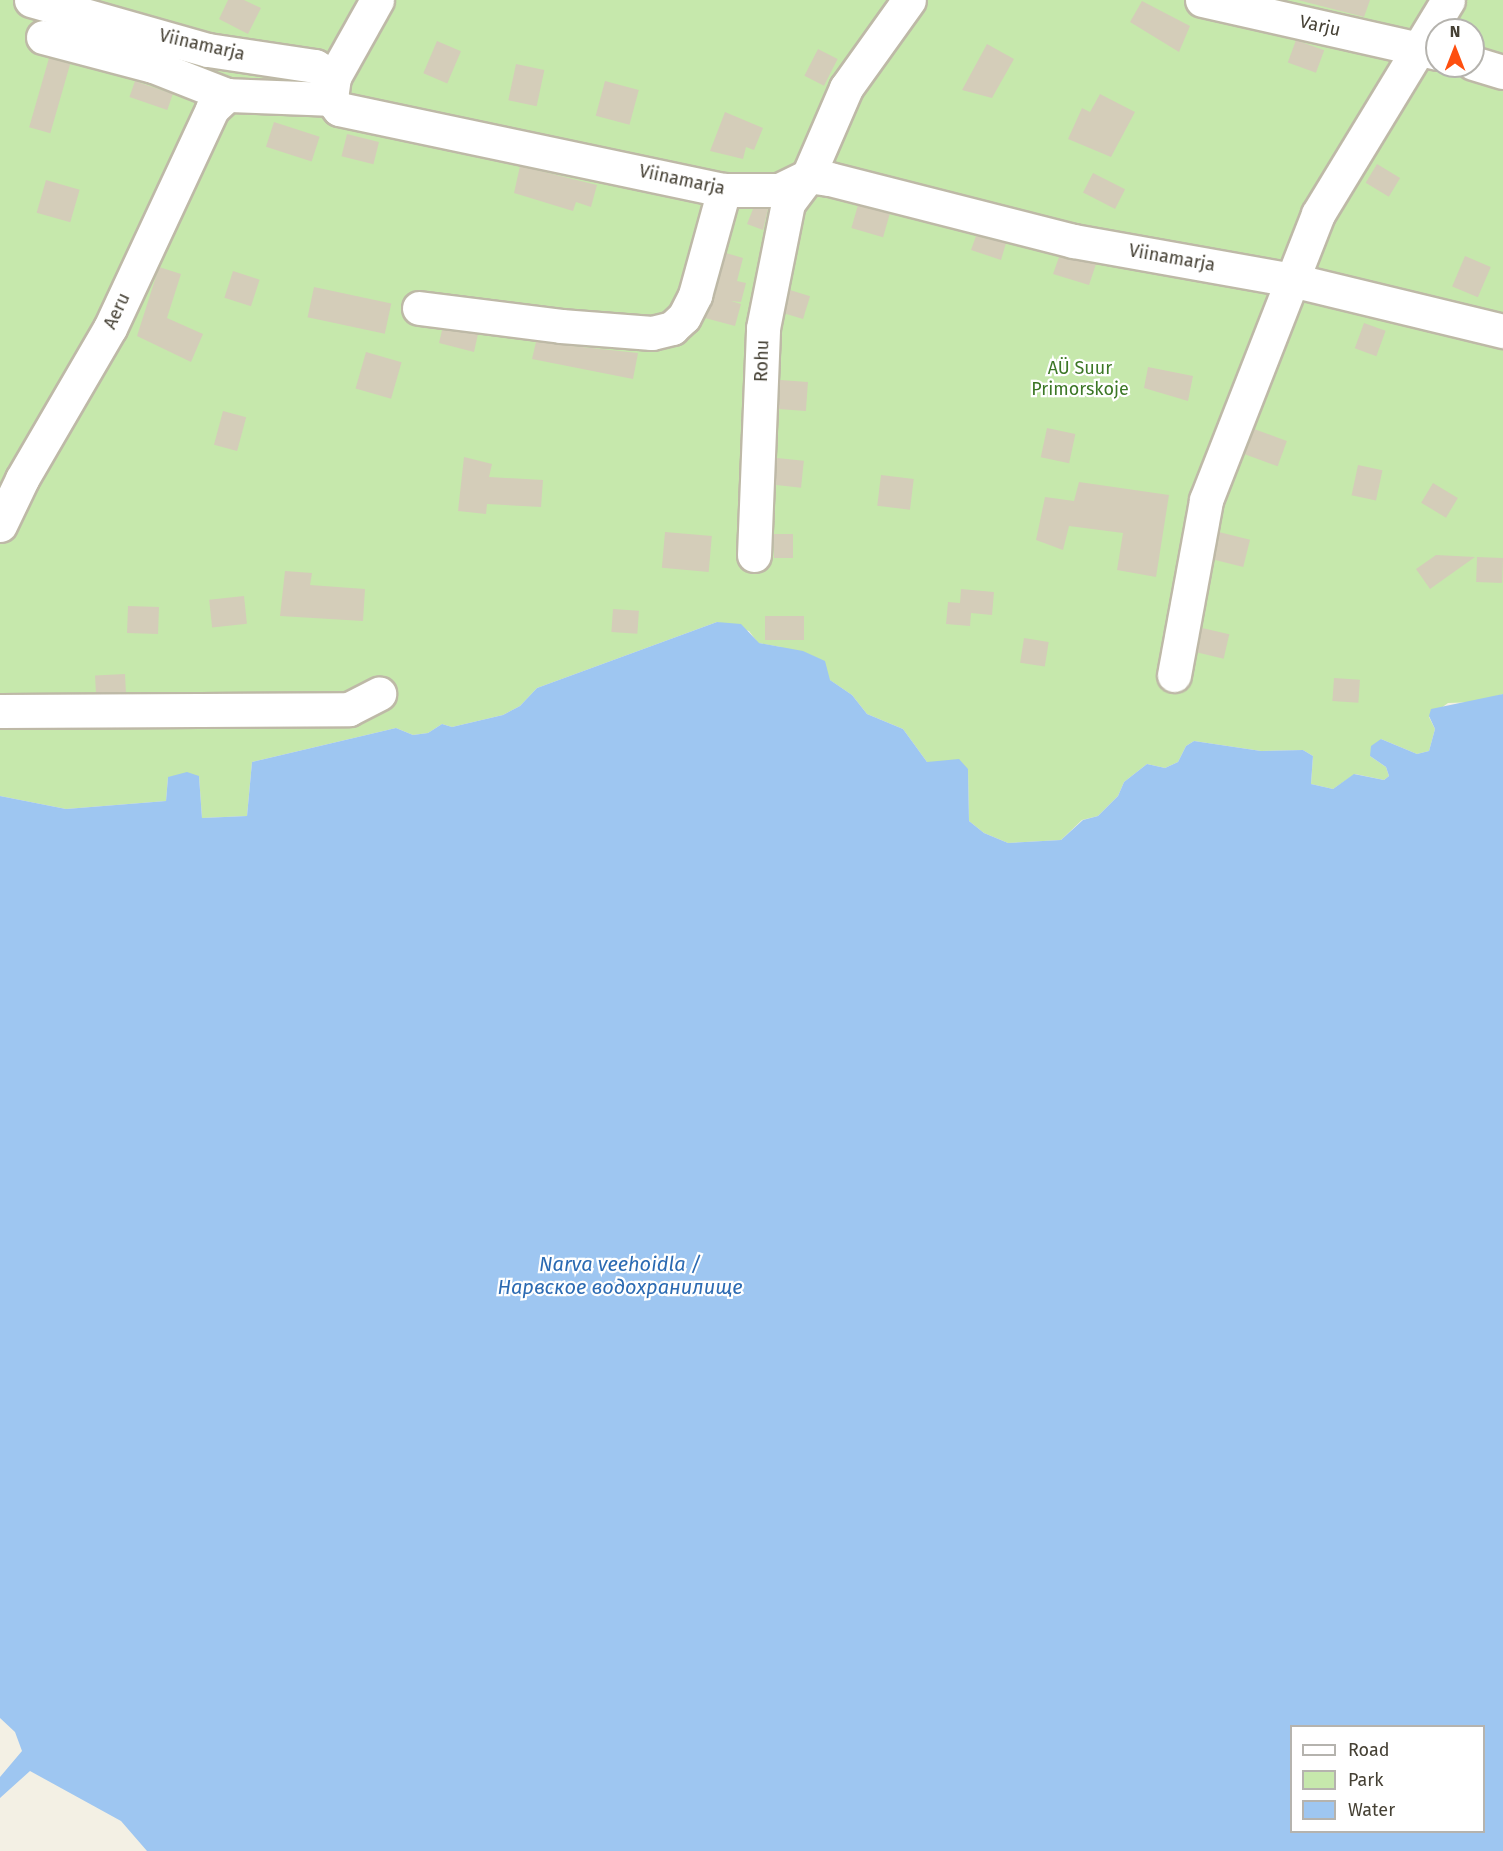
<!DOCTYPE html>
<html>
<head>
<meta charset="utf-8">
<style>
	body { margin:0 }
	#map { position:relative; width:1503px; height:1851px; overflow:hidden; background:#f3f0e4; font-family:"Fira Sans",sans-serif }
	div>[style] { position:absolute }
	.green>* { inset:0; background:#c6e8ac }
	.water>* { inset:0; background:#9ec6f1 }
	.building>* { inset:0; background:#d4cdb9; transform-origin:0 0 }
	.roads { filter:drop-shadow(2px 0 #beb9a7) drop-shadow(-2px 0 #beb9a7) drop-shadow(0 2px #beb9a7) drop-shadow(0 -2px #beb9a7) }
	.minor>* { height:33px; margin:-16.5px; padding:0 16.5px; transform-origin:16.5px; border-radius:16.5px; background:#fff }
	span { translate:-50% -50%; white-space:nowrap; text-align:center; line-height:1.15; -webkit-text-stroke:4.5px #fff; paint-order:stroke }
	.street-label { font-size:18px; color:#454034 }
	.park-label { font-size:18px; color:#3c7726 }
	.water-label { font-size:20px; color:#2b6ab2; font-style:italic }
	.legend { position:absolute; left:1290px; top:1725px; width:195px; height:108px; box-sizing:border-box; background:#fff; border:2px solid #b5b3ae; margin:0; padding:8px 10px; list-style:none; font-size:18px; color:#454034 }
	.legend li { display:flex; align-items:center; gap:12px; height:30px }
	.legend b { width:30px; border:2px solid #b5b3ae }
	.north { position:absolute; left:1425px; top:18px; width:60px; height:60px; box-sizing:border-box; background:#fff; border:2px solid #b5b3ae; border-radius:50%; rotate:0deg; font-size:16px; font-weight:700; line-height:24px; text-align:center; color:#454034 }
	.north::after { content:''; display:block; margin:auto; width:21px; height:27px; background:#fe4f10; clip-path:polygon(50% 0,100% 100%,50% 72%,0 100%) }
</style>
</head>
<body>
<div id="map">
	<div class="green">
		<div style="clip-path:polygon(evenodd,0 0,1503px 0,1503px 694px,1476px 702px,1448px 703px,1429px 717px,1435px 729px,1429px 751px,1417px 754px,1381px 739px,1370px 756px,1386px 767px,1389px 776px,1384px 780px,1355px 774px,1333px 789px,1311px 784px,1313px 756px,1303px 750px,1261px 751px,1194px 741px,1186px 746px,1178px 762px,1165px 768px,1147px 764px,1124px 782px,1118px 796px,1098px 816px,1082px 820px,1061px 840px,1008px 843px,984px 833px,969px 821px,968px 769px,927px 762px,903px 729px,867px 714px,852px 695px,781px 647px,758px 643px,749px 631px,717px 622px,537px 688px,520px 706px,503px 715px,452px 727px,442px 724px,428px 733px,413px 735px,396px 728px,252px 762px,247px 816px,202px 818px,199px 776px,168px 777px,166px 801px,66px 809px,0 796px,0 0,1437px 30px,1473px 30px,1473px 66px,1437px 66px,1437px 30px)"></div>
	</div>
	<div class="water">
		<div style="clip-path:polygon(evenodd,717px 622px,741px 624px,759px 643px,803px 651px,825px 661px,830px 680px,852px 695px,867px 714px,903px 729px,927px 762px,959px 759px,968px 769px,969px 821px,984px 833px,1008px 843px,1061px 840px,1083px 820px,1098px 816px,1118px 796px,1124px 782px,1147px 764px,1165px 768px,1178px 762px,1186px 746px,1194px 741px,1261px 751px,1303px 750px,1313px 756px,1311px 784px,1333px 789px,1354px 774px,1384px 780px,1389px 776px,1386px 767px,1370px 756px,1371px 746px,1381px 739px,1417px 754px,1429px 751px,1435px 729px,1429px 716px,1431px 709px,1503px 694px,1503px 1851px,147px 1851px,121px 1821px,30px 1771px,0 1798px,0 1777px,22px 1751px,15px 1732px,0 1718px,0 796px,66px 809px,166px 801px,168px 777px,187px 772px,199px 776px,202px 818px,247px 816px,252px 762px,396px 728px,413px 735px,428px 733px,442px 724px,452px 727px,503px 715px,520px 706px,537px 688px,717px 622px,1292px 1726px,1484px 1726px,1484px 1832px,1292px 1832px,1292px 1726px)"></div>
	</div>
	<div class="building">
		<div style="clip-path:polygon(228px 0,244px 0,261px 8px,248px 34px,219px 19px)"></div>
		<div style="clip-path:polygon(1298px 0,1370px 0,1364px 17px)"></div>
		<div style="clip-path:polygon(1142px 1px,1190px 26px,1179px 52px,1130px 22px)"></div>
		<div style="left:1296px;top:40px;width:30px;height:24px;rotate:20deg"></div>
		<div style="left:437px;top:41px;width:26px;height:35px;rotate:23deg"></div>
		<div style="clip-path:polygon(987px 44px,1014px 59px,992px 98px,962px 90px)"></div>
		<div style="left:818px;top:49px;width:22px;height:30px;rotate:27deg"></div>
		<div style="left:49px;top:58px;width:22px;height:72px;rotate:16deg"></div>
		<div style="left:516px;top:64px;width:29px;height:37px;rotate:12deg"></div>
		<div style="left:135px;top:81px;width:40px;height:17px;rotate:19deg"></div>
		<div style="left:605px;top:81px;width:35px;height:36px;rotate:15deg"></div>
		<div style="clip-path:polygon(1100px 94px,1135px 112px,1111px 157px,1068px 139px,1082px 108px,1090px 112px)"></div>
		<div style="clip-path:polygon(725px 112px,763px 128px,754px 150px,746px 147px,743px 159px,710px 151px)"></div>
		<div style="left:274px;top:122px;width:48px;height:26px;rotate:18deg"></div>
		<div style="left:347px;top:134px;width:33px;height:23px;rotate:14deg"></div>
		<div style="left:1377px;top:164px;width:27px;height:22px;rotate:31deg"></div>
		<div style="clip-path:polygon(520px 166px,597px 185px,591px 207px,576px 202px,573px 211px,514px 193px)"></div>
		<div style="left:1093px;top:173px;width:36px;height:22px;rotate:27deg"></div>
		<div style="left:46px;top:180px;width:35px;height:34px;rotate:16deg"></div>
		<div style="left:858px;top:205px;width:33px;height:24px;rotate:16deg"></div>
		<div style="clip-path:polygon(753px 209px,768px 209px,763px 230px,747px 224px)"></div>
		<div style="clip-path:polygon(976px 236px,1006px 243px,1001px 260px,971px 250px)"></div>
		<div style="clip-path:polygon(726px 253px,743px 258px,737px 281px,746px 283px,741px 302px,731px 301px,741px 304px,735px 326px,705px 318px)"></div>
		<div style="left:1465px;top:256px;width:28px;height:33px;rotate:23deg"></div>
		<div style="clip-path:polygon(1059px 257px,1096px 264px,1089px 285px,1053px 274px)"></div>
		<div style="clip-path:polygon(159px 267px,181px 274px,167px 318px,203px 334px,191px 362px,137px 336px)"></div>
		<div style="left:233px;top:271px;width:28px;height:28px;rotate:18deg"></div>
		<div style="left:314px;top:287px;width:79px;height:31px;rotate:12deg"></div>
		<div style="left:790px;top:290px;width:21px;height:24px;rotate:17deg"></div>
		<div style="left:1364px;top:323px;width:23px;height:27px;rotate:20deg"></div>
		<div style="clip-path:polygon(442px 330px,478px 334px,474px 352px,439px 343px)"></div>
		<div style="clip-path:polygon(536px 342px,638px 353px,633px 379px,532px 359px)"></div>
		<div style="left:366px;top:352px;width:37px;height:38px;rotate:16deg"></div>
		<div style="clip-path:polygon(1148px 367px,1193px 376px,1188px 401px,1144px 388px)"></div>
		<div style="left:780px;top:380px;width:28px;height:29px;rotate:4deg"></div>
		<div style="left:223px;top:411px;width:24px;height:35px;rotate:15deg"></div>
		<div style="left:1047px;top:428px;width:29px;height:30px;rotate:12deg"></div>
		<div style="left:1254px;top:429px;width:35px;height:27px;rotate:20deg"></div>
		<div style="clip-path:polygon(464px 457px,492px 464px,489px 477px,543px 480px,541px 507px,487px 504px,486px 514px,458px 511px)"></div>
		<div style="left:777px;top:458px;width:27px;height:27px;rotate:6deg"></div>
		<div style="left:1358px;top:465px;width:25px;height:31px;rotate:12deg"></div>
		<div style="left:881px;top:475px;width:33px;height:31px;rotate:7deg"></div>
		<div style="clip-path:polygon(1079px 482px,1169px 495px,1156px 577px,1117px 570px,1123px 533px,1069px 526px,1063px 550px,1036px 540px,1045px 497px,1074px 501px)"></div>
		<div style="left:1433px;top:483px;width:29px;height:23px;rotate:31deg"></div>
		<div style="left:665px;top:532px;width:47px;height:36px;rotate:5deg"></div>
		<div style="left:1219px;top:532px;width:32px;height:28px;rotate:14deg"></div>
		<div style="left:774px;top:534px;width:19px;height:24px"></div>
		<div style="clip-path:polygon(1436px 555px,1475px 557px,1430px 589px,1416px 569px)"></div>
		<div style="left:1477px;top:557px;width:26px;height:25px;rotate:2deg"></div>
		<div style="clip-path:polygon(285px 571px,312px 573px,310px 585px,365px 589px,363px 621px,280px 616px)"></div>
		<div style="clip-path:polygon(961px 589px,994px 592px,992px 615px,971px 613px,970px 626px,946px 624px,948px 602px,960px 603px)"></div>
		<div style="left:244px;top:596px;width:28px;height:35px;rotate:84deg"></div>
		<div style="left:128px;top:606px;width:31px;height:27px;rotate:2deg"></div>
		<div style="left:613px;top:609px;width:26px;height:23px;rotate:4deg"></div>
		<div style="left:765px;top:616px;width:39px;height:24px"></div>
		<div style="left:1202px;top:628px;width:28px;height:25px;rotate:13deg"></div>
		<div style="left:1024px;top:638px;width:25px;height:25px;rotate:9deg"></div>
		<div style="left:125px;top:674px;width:18px;height:30px;rotate:87deg"></div>
		<div style="left:1334px;top:678px;width:26px;height:23px;rotate:4deg"></div>
	</div>
	<div class="roads">
		<div class="minor">
			<div style="left:31px;top:0;width:184px;rotate:15.8deg"></div>
			<div style="left:208px;top:50px;width:108px;rotate:8.5deg"></div>
			<div style="left:315px;top:66px;width:22px;rotate:30deg"></div>
			<div style="left:334px;top:77px;width:22px;rotate:98deg"></div>
			<div style="left:331px;top:99px;width:13px;rotate:51deg"></div>
			<div style="left:339px;top:109px;width:393px;rotate:11.9deg"></div>
			<div style="left:724px;top:190px;width:55px"></div>
			<div style="left:779px;top:190px;width:32px;rotate:-26deg"></div>
			<div style="left:808px;top:176px;width:22px;rotate:8deg"></div>
			<div style="left:830px;top:179px;width:251px;rotate:14.3deg"></div>
			<div style="left:1073px;top:241px;width:222px;rotate:10.1deg"></div>
			<div style="left:1292px;top:280px;width:217px;rotate:13.6deg"></div>
			<div style="left:1202px;top:0;width:241px;rotate:12.7deg"></div>
			<div style="left:43px;top:37px;width:114px;rotate:14.8deg"></div>
			<div style="left:153px;top:66px;width:79px;rotate:21.4deg"></div>
			<div style="left:227px;top:95px;width:104px;rotate:2.2deg"></div>
			<div style="left:1473px;top:63px;width:31px;rotate:17deg"></div>
			<div style="left:334px;top:77px;width:88px;rotate:-60.8deg"></div>
			<div style="left:419px;top:308px;width:143px;rotate:7.2deg"></div>
			<div style="left:561px;top:326px;width:91px;rotate:4.4deg"></div>
			<div style="left:652px;top:333px;width:21px;rotate:-14deg"></div>
			<div style="left:672px;top:328px;width:16px;rotate:-43deg"></div>
			<div style="left:684px;top:317px;width:25px;rotate:-63deg"></div>
			<div style="left:695px;top:295px;width:109px;rotate:-74.6deg"></div>
			<div style="left:0;top:525px;width:51px;rotate:-64.4deg"></div>
			<div style="left:22px;top:479px;width:175px;rotate:-59.8deg"></div>
			<div style="left:110px;top:328px;width:242px;rotate:-65deg"></div>
			<div style="left:212px;top:109px;width:21px;rotate:-43deg"></div>
			<div style="left:754px;top:555px;width:227px;rotate:-87.7deg"></div>
			<div style="left:763px;top:328px;width:127px;rotate:-78.7deg"></div>
			<div style="left:788px;top:203px;width:34px;rotate:-53deg"></div>
			<div style="left:808px;top:176px;width:96px;rotate:-66.6deg"></div>
			<div style="left:846px;top:88px;width:108px;rotate:-54.4deg"></div>
			<div style="left:1174px;top:675px;width:178px;rotate:-79.6deg"></div>
			<div style="left:1206px;top:500px;width:307px;rotate:-68.6deg"></div>
			<div style="left:1318px;top:214px;width:250px;rotate:-58.7deg"></div>
			<div style="left:0;top:711px;width:349px;rotate:-0.3deg"></div>
			<div style="left:349px;top:709px;width:34px;rotate:-27deg"></div>
		</div>
	</div>
	<div class="street-label">
		<span style="left:1320px;top:26px;rotate:13deg">Varju</span>
		<span style="left:202px;top:45px;rotate:13deg">Viinamarja</span>
		<span style="left:682px;top:180px;rotate:12deg">Viinamarja</span>
		<span style="left:1172px;top:258px;rotate:10deg">Viinamarja</span>
		<span style="left:117px;top:311px;rotate:-65deg">Aeru</span>
		<span style="left:762px;top:361px;rotate:-88deg">Rohu</span>
	</div>
	<div class="park-label">
		<span style="left:1080px;top:379px">AÜ Suur<br>Primorskoje</span>
	</div>
	<div class="water-label">
		<span style="left:620px;top:1276px">Narva veehoidla /<br>Нарвское водохранилище</span>
	</div>
	<ul class="legend">
	<li><b style="height:8px;background:#fff"></b>Road</li>
	<li><b style="height:16px;background:#c6e8ac"></b>Park</li>
	<li><b style="height:16px;background:#9ec6f1"></b>Water</li>
	</ul>
	<div class="north">N</div>
</div>
</body>
</html>
